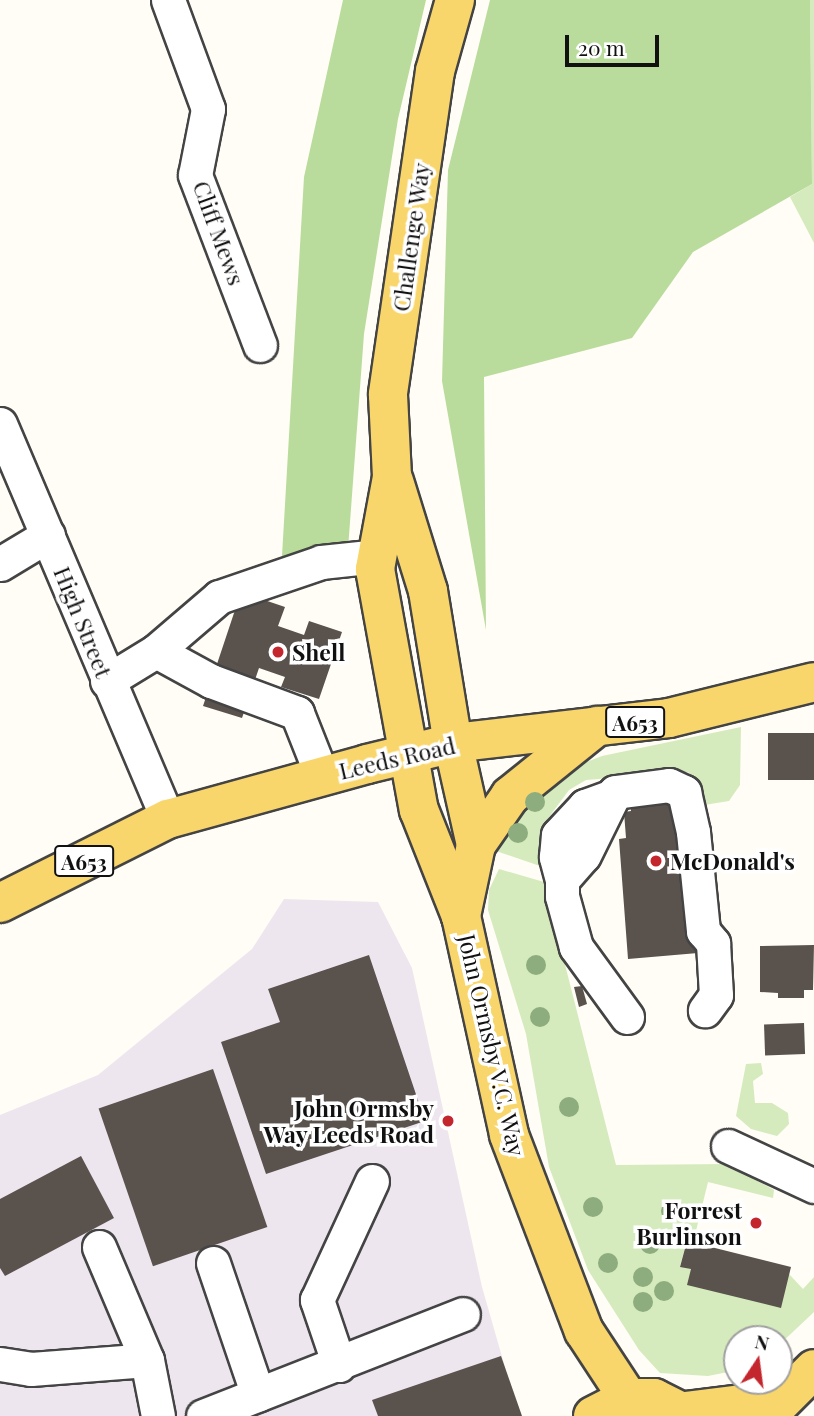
<!DOCTYPE html>
<html>
<head>
<meta charset="utf-8">
<style>
	body { margin:0 }
	#map { position:relative; width:814px; height:1416px; overflow:hidden; background:#fffdf5; font-family:"Playfair Display",serif }
	div>[style] { position:absolute }
	.industrial>* { inset:0; background:#eee6ef }
	.green>* { inset:0; background:#d5ebbd }
	.forest>* { inset:0; background:#b9dc9c }
	.building>* { inset:0; background:#5a524d; transform-origin:0 0 }
	.roads { filter:drop-shadow(2px 0 #444) drop-shadow(-2px 0 #444) drop-shadow(0 2px #444) drop-shadow(0 -2px #444) }
	.minor>* { height:33px; margin:-16.5px; padding:0 16.5px; transform-origin:16.5px; border-radius:16.5px; background:#fff }
	.major>* { height:38px; margin:-19px; padding:0 19px; transform-origin:19px; border-radius:19px; background:#f9d66b }
	.trees>* { width:20px; height:20px; margin:-10px; border-radius:50%; background:#8dad7f }
	.dots>* { width:19px; height:19px; translate:-50% -50%; box-sizing:border-box; border:4px solid #fff; border-radius:50% }
	span { translate:-50% -50%; white-space:nowrap; text-align:center; line-height:1.15; -webkit-text-stroke:7px #fff; paint-order:stroke }
	.shield-label span { padding:2px 5px; background:#fff; border:2px solid; border-radius:5px; -webkit-text-stroke-width:0 }
	.shield-label { font-size:21px; color:#111; font-weight:700 }
	.street-label { font-size:23px; color:#111 }
	.poi-label { font-size:23px; color:#111; font-weight:700 }
	.left { translate:0 -50%; text-align:left }
	.right { translate:-100% -50%; text-align:right }
	.north { position:absolute; left:723px; top:1325px; width:70px; height:70px; box-sizing:border-box; background:#fff; border:2px solid #a0a0a0; border-radius:50%; rotate:13deg; font-size:19px; font-weight:700; line-height:28px; text-align:center; color:#111 }
	.north::after { content:''; display:block; margin:auto; width:24px; height:32px; background:#c4262e; clip-path:polygon(50% 0,100% 100%,50% 72%,0 100%) }
	.scale { position:absolute; left:565px; top:35px; width:94px; height:32px; box-sizing:border-box; border:4px solid #111; border-top:0; padding-left:9px; font-size:21px; line-height:24px; white-space:nowrap; color:#111; -webkit-text-stroke:5px #fff; paint-order:stroke }
</style>
</head>
<body>
<div id="map">
	<div class="industrial">
		<div style="clip-path:polygon(284px 899px,378px 902px,412px 968px,482px 1287px,519px 1416px,0 1416px,0 1115px,98px 1075px,252px 949px)"></div>
	</div>
	<div class="green">
		<div style="clip-path:polygon(810px 0,814px 0,814px 243px,790px 197px,812px 184px)"></div>
		<div style="clip-path:polygon(741px 727px,740px 785px,729px 801px,704px 805px,702px 785px,688px 772px,586px 780px,569px 790px,546px 821px,540px 866px,496px 851px,500px 832px,522px 804px,566px 770px,602px 756px)"></div>
		<div style="clip-path:polygon(499px 869px,544px 882px,616px 1165px,727px 1164px,774px 1190px,773px 1198px,708px 1182px,693px 1243px,687px 1241px,680px 1266px,789px 1274px,803px 1289px,814px 1277px,814px 1312px,779px 1345px,779px 1339px,737px 1339px,733px 1371px,708px 1376px,660px 1373px,639px 1350px,588px 1270px,549px 1167px,526px 1034px,488px 910px,489px 890px)"></div>
		<div style="clip-path:polygon(761px 1063px,763px 1074px,753px 1081px,755px 1103px,772px 1103px,788px 1113px,789px 1124px,777px 1136px,751px 1129px,736px 1116px,746px 1064px)"></div>
	</div>
	<div class="forest">
		<div style="clip-path:polygon(343px 0,426px 0,398px 119px,364px 334px,348px 549px,282px 556px,304px 177px)"></div>
		<div style="clip-path:polygon(490px 0,810px 0,812px 184px,693px 252px,632px 338px,484px 377px,486px 630px,442px 381px,448px 170px)"></div>
	</div>
	<div class="building">
		<div style="clip-path:polygon(241px 592px,285px 607px,278px 626px,304px 635px,309px 621px,342px 632px,319px 699px,281px 687px,285px 677px,259px 668px,242px 718px,203px 706px)"></div>
		<div style="left:814px;top:733px;width:47px;height:46px;rotate:90deg"></div>
		<div style="clip-path:polygon(668px 795px,670px 811px,677px 811px,698px 953px,628px 959px,619px 839px,626px 838px,624px 812px,631px 811px,630px 798px)"></div>
		<div style="clip-path:polygon(814px 945px,813px 990px,804px 990px,804px 998px,778px 998px,778px 993px,760px 992px,760px 946px)"></div>
		<div style="clip-path:polygon(369px 955px,425px 1121px,266px 1174px,221px 1042px,280px 1022px,268px 989px)"></div>
		<div style="clip-path:polygon(582px 986px,587px 1004px,579px 1007px,574px 987px)"></div>
		<div style="left:804px;top:1023px;width:31px;height:40px;rotate:88deg"></div>
		<div style="left:213px;top:1069px;width:167px;height:121px;rotate:71deg"></div>
		<div style="clip-path:polygon(81px 1156px,114px 1218px,5px 1276px,0 1268px,0 1199px)"></div>
		<div style="clip-path:polygon(687px 1241px,791px 1267px,781px 1308px,687px 1285px,691px 1269px,680px 1267px)"></div>
		<div style="clip-path:polygon(501px 1356px,522px 1416px,378px 1416px,372px 1400px)"></div>
	</div>
	<div class="roads">
		<div class="minor">
			<div style="left:168px;top:0;width:116px;rotate:69.8deg"></div>
			<div style="left:208px;top:109px;width:67px;rotate:101.1deg"></div>
			<div style="left:195px;top:175px;width:182px;rotate:69.1deg"></div>
			<div style="left:0;top:424px;width:429px;rotate:67deg"></div>
			<div style="left:0;top:564px;width:56px;rotate:-31.1deg"></div>
			<div style="left:156px;top:651px;width:63px;rotate:28.6deg"></div>
			<div style="left:211px;top:681px;width:92px;rotate:20.4deg"></div>
			<div style="left:297px;top:713px;width:68px;rotate:68.4deg"></div>
			<div style="left:107px;top:681px;width:57px;rotate:-31.5deg"></div>
			<div style="left:156px;top:651px;width:83px;rotate:-40.6deg"></div>
			<div style="left:219px;top:597px;width:108px;rotate:-18.9deg"></div>
			<div style="left:321px;top:562px;width:56px;rotate:-6.1deg"></div>
			<div style="left:562px;top:880px;width:24px;rotate:-105deg"></div>
			<div style="left:556px;top:857px;width:22px;rotate:-85deg"></div>
			<div style="left:558px;top:835px;width:40px;rotate:-47deg"></div>
			<div style="left:585px;top:806px;width:27px;rotate:-20deg"></div>
			<div style="left:627px;top:1017px;width:87px;rotate:-126.1deg"></div>
			<div style="left:576px;top:947px;width:53px;rotate:-105.4deg"></div>
			<div style="left:562px;top:896px;width:16px;rotate:-90deg"></div>
			<div style="left:562px;top:880px;width:33px;rotate:-49deg"></div>
			<div style="left:584px;top:855px;width:70px;rotate:-63.8deg"></div>
			<div style="left:615px;top:792px;width:54px;rotate:-7.4deg"></div>
			<div style="left:669px;top:785px;width:17px;rotate:25deg"></div>
			<div style="left:684px;top:792px;width:41px;rotate:77.3deg"></div>
			<div style="left:693px;top:832px;width:100px;rotate:84.2deg"></div>
			<div style="left:703px;top:931px;width:16px;rotate:50deg"></div>
			<div style="left:713px;top:943px;width:52px;rotate:86.7deg"></div>
			<div style="left:716px;top:995px;width:19px;rotate:126deg"></div>
			<div style="left:728px;top:1146px;width:95px;rotate:24.9deg"></div>
			<div style="left:99px;top:1247px;width:123px;rotate:67deg"></div>
			<div style="left:147px;top:1360px;width:57px;rotate:78.9deg"></div>
			<div style="left:213px;top:1263px;width:139px;rotate:71.2deg"></div>
			<div style="left:0;top:1364px;width:31px;rotate:9deg"></div>
			<div style="left:31px;top:1369px;width:116px;rotate:-4.4deg"></div>
			<div style="left:339px;top:1365px;width:69px;rotate:-108.7deg"></div>
			<div style="left:317px;top:1300px;width:131px;rotate:-65.2deg"></div>
			<div style="left:203px;top:1416px;width:279px;rotate:-21.4deg"></div>
		</div>
		<div class="major">
			<div style="left:455px;top:0;width:74px;rotate:105.7deg"></div>
			<div style="left:435px;top:71px;width:327px;rotate:98.3deg"></div>
			<div style="left:388px;top:395px;width:82px;rotate:87.2deg"></div>
			<div style="left:392px;top:477px;width:94px;rotate:100.5deg"></div>
			<div style="left:375px;top:569px;width:245px;rotate:79.7deg"></div>
			<div style="left:419px;top:810px;width:114px;rotate:68.4deg"></div>
			<div style="left:461px;top:916px;width:224px;rotate:77.6deg"></div>
			<div style="left:509px;top:1135px;width:210px;rotate:69.1deg"></div>
			<div style="left:584px;top:1331px;width:80px;rotate:56.7deg"></div>
			<div style="left:394px;top:481px;width:115px;rotate:72.8deg"></div>
			<div style="left:428px;top:591px;width:154px;rotate:80.7deg"></div>
			<div style="left:453px;top:743px;width:105px;rotate:77.3deg"></div>
			<div style="left:476px;top:845px;width:73px;rotate:101.9deg"></div>
			<div style="left:476px;top:845px;width:60px;rotate:-55.2deg"></div>
			<div style="left:510px;top:796px;width:112px;rotate:-38.8deg"></div>
			<div style="left:0;top:903px;width:188px;rotate:-26.6deg"></div>
			<div style="left:168px;top:819px;width:206px;rotate:-15.4deg"></div>
			<div style="left:367px;top:764px;width:89px;rotate:-13.7deg"></div>
			<div style="left:453px;top:743px;width:217px;rotate:-6.6deg"></div>
			<div style="left:669px;top:718px;width:149px;rotate:-13.9deg"></div>
			<div style="left:685px;top:1411px;width:97px;rotate:-7.1deg"></div>
			<div style="left:593px;top:1416px;width:39px;rotate:-27deg"></div>
			<div style="left:628px;top:1398px;width:26px"></div>
			<div style="left:654px;top:1398px;width:40px;rotate:26.6deg"></div>
			<div style="left:767px;top:1416px;width:66px;rotate:-45deg"></div>
		</div>
	</div>
	<div class="trees">
		<div style="left:535px;top:802px"></div>
		<div style="left:518px;top:833px"></div>
		<div style="left:536px;top:965px"></div>
		<div style="left:540px;top:1017px"></div>
		<div style="left:569px;top:1107px"></div>
		<div style="left:593px;top:1207px"></div>
		<div style="left:671px;top:1211px"></div>
		<div style="left:650px;top:1244px"></div>
		<div style="left:608px;top:1263px"></div>
		<div style="left:643px;top:1277px"></div>
		<div style="left:664px;top:1291px"></div>
		<div style="left:643px;top:1302px"></div>
	</div>
	<div class="dots">
		<div style="left:278px;top:652px;background:#c4262e"></div>
		<div style="left:656px;top:861px;background:#c4262e"></div>
		<div style="left:448px;top:1121px;background:#c4262e"></div>
		<div style="left:756px;top:1223px;background:#c4262e"></div>
	</div>
	<div class="shield-label">
		<span style="left:635px;top:722px">A653</span>
		<span style="left:84px;top:861px">A653</span>
	</div>
	<div class="street-label">
		<span style="left:219px;top:233px;rotate:70deg">Cliff Mews</span>
		<span style="left:411px;top:237px;rotate:-82deg">Challenge Way</span>
		<span style="left:83px;top:622px;rotate:68deg">High Street</span>
		<span style="left:397px;top:758px;rotate:-13deg">Leeds Road</span>
		<span style="left:492px;top:1045px;rotate:77deg">John Ormsby V.C. Way</span>
	</div>
	<div class="poi-label">
		<span class="left" style="left:292px;top:652px">Shell</span>
		<span class="left" style="left:670px;top:861px">McDonald's</span>
		<span class="right" style="left:434px;top:1121px">John Ormsby<br>Way Leeds Road</span>
		<span class="right" style="left:742px;top:1223px">Forrest<br>Burlinson</span>
	</div>
	<div class="north">N</div>
	<div class="scale">20 m</div>
</div>
</body>
</html>
